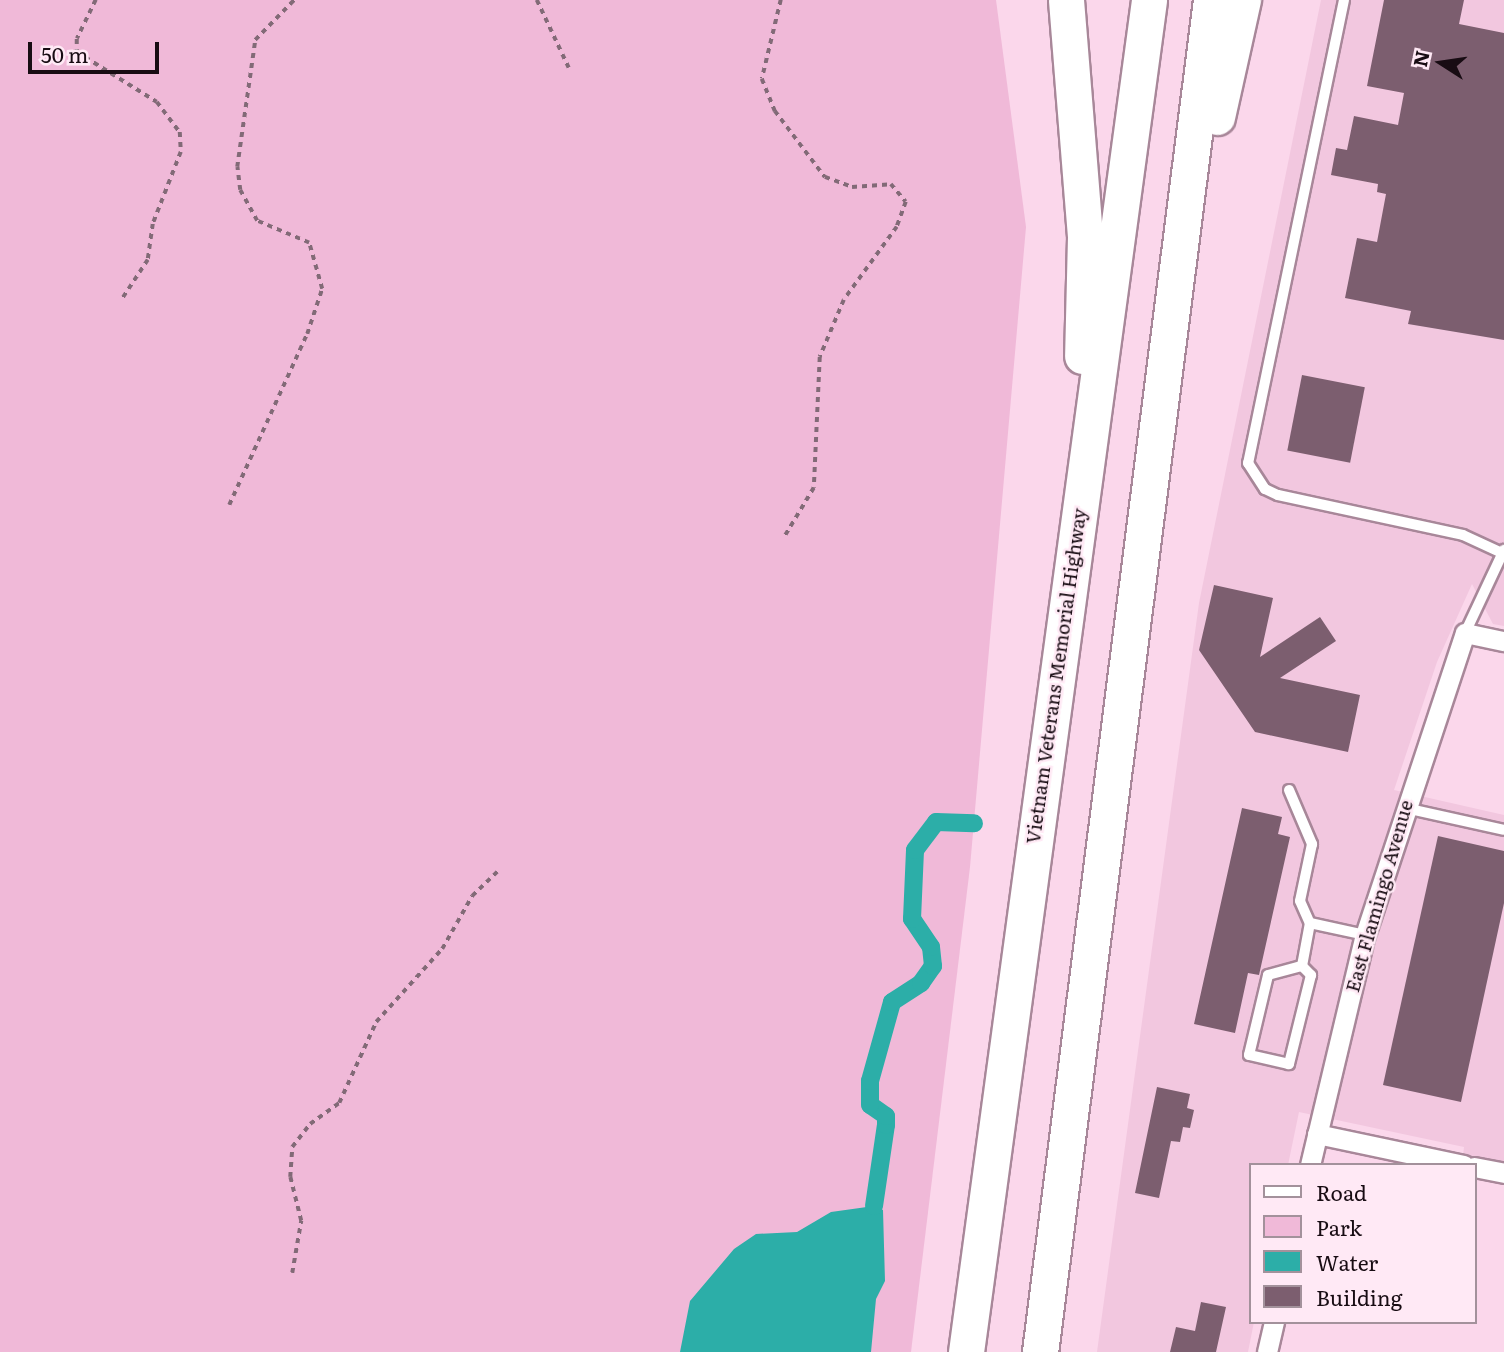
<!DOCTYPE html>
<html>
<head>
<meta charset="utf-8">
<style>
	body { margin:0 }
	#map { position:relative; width:1504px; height:1352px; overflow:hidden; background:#fbd7eb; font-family:Literata,serif }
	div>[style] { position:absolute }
	.built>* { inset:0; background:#f2c7df }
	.green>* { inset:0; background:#f0b9d8 }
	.water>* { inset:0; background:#2caea8 }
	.canal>* { height:18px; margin:-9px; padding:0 9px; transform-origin:9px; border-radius:9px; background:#2caea8 }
	.building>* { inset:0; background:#7c5e6f; transform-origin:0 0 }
	.path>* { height:3.5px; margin-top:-1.75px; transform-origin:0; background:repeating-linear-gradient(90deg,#826a77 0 5px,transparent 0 10px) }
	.roads { filter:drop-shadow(2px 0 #a88799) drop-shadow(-2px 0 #a88799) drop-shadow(0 2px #a88799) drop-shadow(0 -2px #a88799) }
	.service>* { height:10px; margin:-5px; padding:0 5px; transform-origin:5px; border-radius:5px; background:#fff }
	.minor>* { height:19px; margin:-9.5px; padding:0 9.5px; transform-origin:9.5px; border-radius:9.5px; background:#fff }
	.motorway>* { height:35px; margin:-17.5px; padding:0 17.5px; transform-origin:17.5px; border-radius:17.5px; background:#fff }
	span { translate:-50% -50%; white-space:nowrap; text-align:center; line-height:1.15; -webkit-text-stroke:5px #ffe9f5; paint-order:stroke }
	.street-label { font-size:19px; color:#180c13 }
	.legend { position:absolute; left:1249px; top:1163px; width:228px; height:161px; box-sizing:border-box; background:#ffe9f5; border:2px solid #a3919b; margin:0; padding:9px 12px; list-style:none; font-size:21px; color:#180c13 }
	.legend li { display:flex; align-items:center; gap:14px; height:35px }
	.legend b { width:35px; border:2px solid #a3919b }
	.north { position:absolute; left:1406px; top:28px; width:70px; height:70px; -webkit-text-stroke:5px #ffe9f5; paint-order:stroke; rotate:282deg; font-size:19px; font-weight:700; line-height:28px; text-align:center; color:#180c13 }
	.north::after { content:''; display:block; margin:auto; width:24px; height:32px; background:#180c13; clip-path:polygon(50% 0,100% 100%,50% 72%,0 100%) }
	.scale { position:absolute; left:28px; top:42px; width:131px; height:32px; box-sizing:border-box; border:4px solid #180c13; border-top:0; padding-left:9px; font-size:21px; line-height:24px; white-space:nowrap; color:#180c13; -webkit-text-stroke:5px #ffe9f5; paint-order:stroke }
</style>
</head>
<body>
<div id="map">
	<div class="built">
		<div style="clip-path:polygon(1321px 0,1504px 0,1504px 626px,1493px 624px,1472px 584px,1437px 662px,1394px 790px,1504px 815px,1504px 1165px,1463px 1156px,1464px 1147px,1299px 1112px,1288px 1165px,1250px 1165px,1254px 1322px,1248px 1352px,1097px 1352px,1199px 603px)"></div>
	</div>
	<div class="green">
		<div style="clip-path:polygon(0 0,996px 0,1026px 227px,970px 867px,911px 1352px,0 1352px)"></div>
	</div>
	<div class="water">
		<div style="clip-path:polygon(874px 1206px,883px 1210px,885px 1281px,876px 1299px,871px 1352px,680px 1352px,690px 1301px,734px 1249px,756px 1234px,797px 1232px,831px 1212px)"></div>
	</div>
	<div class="canal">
		<div style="left:874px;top:1206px;width:82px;rotate:-81.6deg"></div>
		<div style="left:886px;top:1125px;width:9px;rotate:-90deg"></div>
		<div style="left:886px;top:1116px;width:19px;rotate:-145deg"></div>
		<div style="left:870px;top:1105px;width:24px;rotate:-90deg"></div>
		<div style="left:870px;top:1081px;width:82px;rotate:-74.4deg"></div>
		<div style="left:892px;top:1002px;width:35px;rotate:-33deg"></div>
		<div style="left:921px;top:983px;width:21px;rotate:-55deg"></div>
		<div style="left:933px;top:966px;width:19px;rotate:-96deg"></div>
		<div style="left:931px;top:947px;width:34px;rotate:-124deg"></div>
		<div style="left:912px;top:919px;width:69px;rotate:-87.5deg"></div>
		<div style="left:915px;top:850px;width:35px;rotate:-53deg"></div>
		<div style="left:936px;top:822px;width:38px;rotate:2deg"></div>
	</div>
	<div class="building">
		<div style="clip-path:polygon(1384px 0,1464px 0,1459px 24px,1504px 33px,1504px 340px,1408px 324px,1411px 311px,1345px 298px,1357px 238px,1377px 242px,1386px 194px,1377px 192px,1378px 184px,1331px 175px,1336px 148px,1347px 150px,1354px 116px,1398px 125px,1404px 93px,1367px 86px)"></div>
		<div style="left:1302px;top:375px;width:64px;height:77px;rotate:11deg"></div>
		<div style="clip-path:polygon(1214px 585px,1273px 598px,1260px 657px,1320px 617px,1336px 641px,1280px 678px,1360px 695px,1348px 752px,1255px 732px,1199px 650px)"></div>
		<div style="clip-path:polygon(1242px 808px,1282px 817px,1278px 834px,1290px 837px,1259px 975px,1248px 973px,1235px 1033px,1194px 1024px)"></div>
		<div style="clip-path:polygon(1438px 836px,1504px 851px,1504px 903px,1461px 1102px,1383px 1085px)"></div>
		<div style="clip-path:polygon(1157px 1087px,1190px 1094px,1187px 1108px,1194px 1110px,1190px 1128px,1183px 1127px,1180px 1142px,1171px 1141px,1159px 1198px,1135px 1193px)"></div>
		<div style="clip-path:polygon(1201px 1302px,1226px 1307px,1216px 1352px,1170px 1352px,1176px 1327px,1195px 1331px)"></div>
	</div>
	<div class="path">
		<div style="left:96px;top:0;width:43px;rotate:116deg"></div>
		<div style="left:77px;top:39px;width:13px;rotate:90deg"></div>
		<div style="left:77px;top:52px;width:94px;rotate:32deg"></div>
		<div style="left:157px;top:102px;width:38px;rotate:53deg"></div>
		<div style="left:180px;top:132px;width:20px;rotate:87deg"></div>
		<div style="left:181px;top:152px;width:77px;rotate:111.3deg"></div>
		<div style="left:153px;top:224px;width:36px;rotate:98deg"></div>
		<div style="left:148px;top:260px;width:49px;rotate:123.4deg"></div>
		<div style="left:537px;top:0;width:75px;rotate:64.8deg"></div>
		<div style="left:781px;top:0;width:81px;rotate:103.5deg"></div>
		<div style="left:762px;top:79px;width:35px;rotate:68deg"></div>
		<div style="left:775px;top:111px;width:83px;rotate:52.9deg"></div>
		<div style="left:825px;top:177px;width:29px;rotate:20deg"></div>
		<div style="left:852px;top:187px;width:39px;rotate:-4deg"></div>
		<div style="left:891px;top:184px;width:23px;rotate:50deg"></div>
		<div style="left:906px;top:202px;width:27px;rotate:110deg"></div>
		<div style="left:897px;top:227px;width:90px;rotate:126deg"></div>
		<div style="left:844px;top:300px;width:62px;rotate:112.8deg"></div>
		<div style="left:820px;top:357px;width:131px;rotate:92.6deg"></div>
		<div style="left:814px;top:488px;width:58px;rotate:121deg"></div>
		<div style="left:229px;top:505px;width:188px;rotate:-65.5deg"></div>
		<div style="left:307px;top:334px;width:47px;rotate:-71.6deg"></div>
		<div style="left:322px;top:289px;width:48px;rotate:-105.8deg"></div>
		<div style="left:309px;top:243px;width:56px;rotate:-157.1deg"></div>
		<div style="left:257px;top:221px;width:35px;rotate:-119deg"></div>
		<div style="left:240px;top:190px;width:23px;rotate:-97deg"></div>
		<div style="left:237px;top:167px;width:128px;rotate:-81.9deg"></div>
		<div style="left:255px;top:40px;width:56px;rotate:-45.7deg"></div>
		<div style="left:292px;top:1273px;width:53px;rotate:-80.2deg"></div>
		<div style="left:301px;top:1221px;width:45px;rotate:-104deg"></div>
		<div style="left:290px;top:1177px;width:30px;rotate:-86deg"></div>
		<div style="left:292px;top:1147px;width:29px;rotate:-52deg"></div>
		<div style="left:310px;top:1124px;width:36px;rotate:-36deg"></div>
		<div style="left:339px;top:1103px;width:89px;rotate:-65.4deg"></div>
		<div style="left:376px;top:1022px;width:98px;rotate:-47.9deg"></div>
		<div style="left:442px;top:949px;width:61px;rotate:-60.5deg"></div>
		<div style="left:472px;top:896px;width:35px;rotate:-44deg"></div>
	</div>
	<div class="roads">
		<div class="service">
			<div style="left:1344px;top:0;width:473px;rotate:101.7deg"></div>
			<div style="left:1248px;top:463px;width:31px;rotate:57deg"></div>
			<div style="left:1265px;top:489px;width:14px;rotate:25deg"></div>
			<div style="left:1278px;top:495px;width:189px;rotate:12.2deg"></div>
			<div style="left:1463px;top:535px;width:43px;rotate:24.8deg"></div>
			<div style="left:1465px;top:633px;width:92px;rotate:-64.8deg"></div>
			<div style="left:1289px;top:790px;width:59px;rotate:66.9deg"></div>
			<div style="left:1312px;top:844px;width:58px;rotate:101.9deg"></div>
			<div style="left:1300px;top:901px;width:24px;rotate:66deg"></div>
			<div style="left:1405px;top:808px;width:101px;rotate:12.5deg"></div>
			<div style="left:1302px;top:966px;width:13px;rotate:45deg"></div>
			<div style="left:1311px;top:975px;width:92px;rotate:103.9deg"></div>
			<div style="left:1289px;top:1064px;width:41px;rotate:-167.3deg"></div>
			<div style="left:1249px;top:1055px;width:82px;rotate:-76.6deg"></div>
			<div style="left:1268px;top:975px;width:35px;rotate:-15deg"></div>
			<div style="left:1302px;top:966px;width:44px;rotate:-79.5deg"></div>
			<div style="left:1310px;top:923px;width:56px;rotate:12.3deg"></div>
		</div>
		<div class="minor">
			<div style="left:1317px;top:1134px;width:150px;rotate:11.9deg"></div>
			<div style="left:1310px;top:1165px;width:236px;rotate:-76.6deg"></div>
			<div style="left:1365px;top:935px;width:318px;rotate:-71.7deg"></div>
			<div style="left:1465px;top:633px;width:40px;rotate:12deg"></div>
			<div style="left:1474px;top:1167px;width:31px;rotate:11deg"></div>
			<div style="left:1267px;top:1352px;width:31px;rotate:-77deg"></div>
		</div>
		<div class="motorway">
			<div style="left:1066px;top:0;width:238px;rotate:85.4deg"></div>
			<div style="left:1085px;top:237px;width:119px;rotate:91.4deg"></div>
			<div style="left:1217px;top:117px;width:120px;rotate:-77.5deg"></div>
			<div style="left:966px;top:1352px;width:1364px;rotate:-82.29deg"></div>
			<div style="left:1040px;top:1352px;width:1363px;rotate:-82.79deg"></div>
		</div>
	</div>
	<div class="street-label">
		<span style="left:1056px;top:676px;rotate:-82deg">Vietnam Veterans Memorial Highway</span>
		<span style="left:1379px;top:896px;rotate:-74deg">East Flamingo Avenue</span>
	</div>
	<ul class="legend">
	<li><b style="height:9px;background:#fff"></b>Road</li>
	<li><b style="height:19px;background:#f0b9d8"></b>Park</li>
	<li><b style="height:19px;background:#2caea8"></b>Water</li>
	<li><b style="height:19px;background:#7c5e6f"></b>Building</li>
	</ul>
	<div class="north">N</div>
	<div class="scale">50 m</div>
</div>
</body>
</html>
